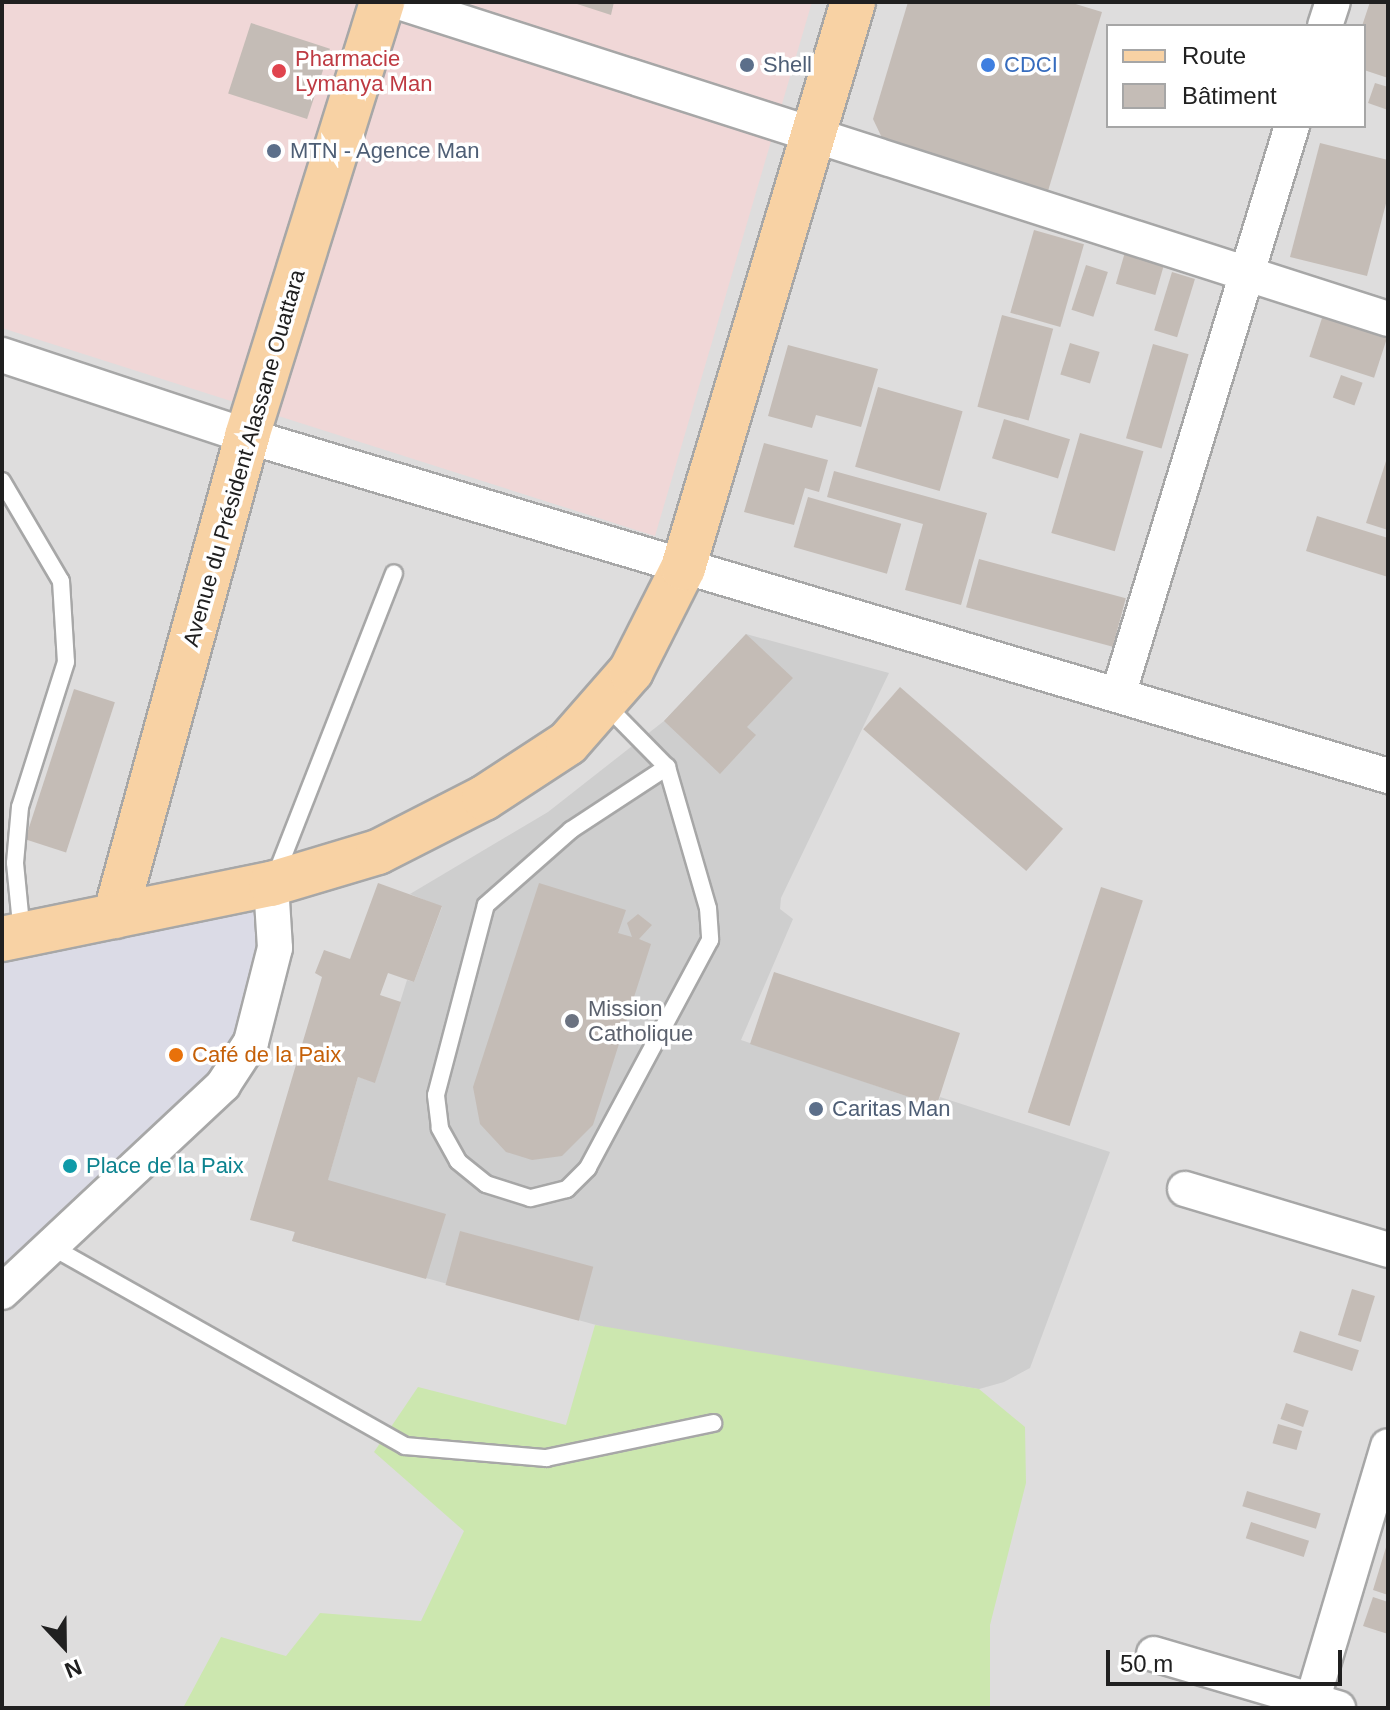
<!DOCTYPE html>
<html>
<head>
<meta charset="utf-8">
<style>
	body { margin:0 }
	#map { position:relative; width:1390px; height:1710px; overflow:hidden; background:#f0ede6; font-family:Arial,sans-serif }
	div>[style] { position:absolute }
	.residential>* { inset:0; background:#dedddd }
	.commercial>* { inset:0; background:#f0d7d7 }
	.religious>* { inset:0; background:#cecece }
	.grass>* { inset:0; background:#cce7af }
	.plaza>* { inset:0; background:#dbdbe6 }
	.building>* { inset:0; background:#c4bcb6; transform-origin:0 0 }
	.roads { filter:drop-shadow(2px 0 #a7a7a7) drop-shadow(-2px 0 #a7a7a7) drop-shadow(0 2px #a7a7a7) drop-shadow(0 -2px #a7a7a7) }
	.service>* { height:16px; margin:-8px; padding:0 8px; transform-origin:8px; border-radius:8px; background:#fff }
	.minor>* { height:34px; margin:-17px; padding:0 17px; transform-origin:17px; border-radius:17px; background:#fff }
	.primary>* { height:44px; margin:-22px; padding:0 22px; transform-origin:22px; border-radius:22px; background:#f8d2a4 }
	.dots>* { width:22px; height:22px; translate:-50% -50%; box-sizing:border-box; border:4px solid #fff; border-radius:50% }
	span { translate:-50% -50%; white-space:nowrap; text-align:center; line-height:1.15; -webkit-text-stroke:7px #fff; paint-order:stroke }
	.health-label { font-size:22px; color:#be3a42 }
	.left { translate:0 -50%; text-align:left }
	.service-label { font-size:22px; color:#4e5e75 }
	.shop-label { font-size:22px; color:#366cbe }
	.street-label { font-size:22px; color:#202020 }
	.worship-label { font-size:22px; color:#5b616d }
	.food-label { font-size:22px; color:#c56008 }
	.culture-label { font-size:22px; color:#0d838f }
	.frame { position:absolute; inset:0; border:4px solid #202020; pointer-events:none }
	.legend { position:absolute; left:1106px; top:24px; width:260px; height:104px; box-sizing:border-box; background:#fff; border:2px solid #a6a6a6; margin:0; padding:10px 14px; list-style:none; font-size:24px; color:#202020 }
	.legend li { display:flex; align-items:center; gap:16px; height:40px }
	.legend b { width:40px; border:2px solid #a6a6a6 }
	.north { position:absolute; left:24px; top:1606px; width:80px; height:80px; -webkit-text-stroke:6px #fff; paint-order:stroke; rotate:158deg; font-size:22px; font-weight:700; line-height:32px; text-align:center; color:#202020 }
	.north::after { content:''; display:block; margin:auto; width:28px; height:36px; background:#202020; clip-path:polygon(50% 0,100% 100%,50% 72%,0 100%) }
	.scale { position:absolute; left:1106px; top:1650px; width:236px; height:36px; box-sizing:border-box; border:4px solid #202020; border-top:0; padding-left:10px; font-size:24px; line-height:28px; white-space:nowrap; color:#202020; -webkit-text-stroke:6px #fff; paint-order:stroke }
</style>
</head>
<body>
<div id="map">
	<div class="residential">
		<div style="clip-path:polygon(evenodd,2px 2px,1388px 2px,1388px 1708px,2px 1708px,2px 2px,1108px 26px,1364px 26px,1364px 126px,1108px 126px,1108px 26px)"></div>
	</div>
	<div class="commercial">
		<div style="clip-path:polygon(2px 2px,812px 2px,655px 536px,2px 328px)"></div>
	</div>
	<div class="religious">
		<div style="clip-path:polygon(746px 634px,889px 673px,781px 898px,780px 909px,793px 919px,741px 1040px,912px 1098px,908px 1109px,932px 1117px,940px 1097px,1110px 1152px,1030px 1368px,1004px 1382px,979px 1389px,618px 1331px,292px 1241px,311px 1175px,328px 1179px,358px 1077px,375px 1082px,407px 980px,414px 982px,442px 907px,410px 894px,548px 812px,664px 721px)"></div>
	</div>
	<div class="grass">
		<div style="clip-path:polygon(595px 1325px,979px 1389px,1025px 1427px,1026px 1483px,990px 1625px,990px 1708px,183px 1708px,221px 1637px,286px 1656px,320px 1613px,421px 1621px,464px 1531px,374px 1452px,418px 1387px,566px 1425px)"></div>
	</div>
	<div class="plaza">
		<div style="clip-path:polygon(271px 884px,251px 1042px,2px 1292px,2px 939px)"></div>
	</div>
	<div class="building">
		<div style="clip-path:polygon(571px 2px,614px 2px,611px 15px)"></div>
		<div style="clip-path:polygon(908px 2px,1069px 2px,1102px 12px,1048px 191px,884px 142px,873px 119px)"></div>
		<div style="clip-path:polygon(1370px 2px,1388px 2px,1388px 78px,1364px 70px,1362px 26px)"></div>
		<div style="left:251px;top:23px;width:83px;height:74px;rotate:18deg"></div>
		<div style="clip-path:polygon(1375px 83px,1388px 87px,1388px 110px,1368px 103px)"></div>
		<div style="clip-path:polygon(1320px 143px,1388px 160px,1388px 196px,1367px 276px,1290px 257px)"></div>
		<div style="left:1034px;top:230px;width:52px;height:86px;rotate:16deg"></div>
		<div style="left:1125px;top:252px;width:41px;height:33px;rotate:16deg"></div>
		<div style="left:1086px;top:265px;width:23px;height:47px;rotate:18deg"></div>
		<div style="left:1172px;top:272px;width:24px;height:61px;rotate:17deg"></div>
		<div style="left:1002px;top:315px;width:53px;height:95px;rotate:15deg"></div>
		<div style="left:1323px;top:315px;width:68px;height:44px;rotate:18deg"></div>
		<div style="left:1070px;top:343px;width:31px;height:33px;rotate:17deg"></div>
		<div style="left:1153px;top:344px;width:37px;height:98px;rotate:16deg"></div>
		<div style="clip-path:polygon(788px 345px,878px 369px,861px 427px,816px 415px,812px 428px,768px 416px)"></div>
		<div style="left:1341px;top:375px;width:23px;height:24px;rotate:20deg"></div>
		<div style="left:878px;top:387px;width:88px;height:83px;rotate:16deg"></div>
		<div style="left:1004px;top:419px;width:69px;height:41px;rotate:17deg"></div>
		<div style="left:1080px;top:433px;width:66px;height:104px;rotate:16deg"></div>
		<div style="clip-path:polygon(764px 443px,828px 460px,819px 492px,805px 488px,794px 525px,744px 512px)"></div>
		<div style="clip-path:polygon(1387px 458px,1388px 458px,1388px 530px,1366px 523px)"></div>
		<div style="clip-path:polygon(834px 471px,987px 513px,961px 605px,905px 590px,923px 524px,827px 497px)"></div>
		<div style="left:808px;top:497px;width:97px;height:52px;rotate:16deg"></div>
		<div style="clip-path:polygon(1317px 516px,1388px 538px,1388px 577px,1306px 551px)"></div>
		<div style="left:979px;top:559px;width:152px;height:50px;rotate:15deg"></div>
		<div style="clip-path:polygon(746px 634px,793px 678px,747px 727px,756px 735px,720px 774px,664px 721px)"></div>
		<div style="left:900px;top:687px;width:216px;height:56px;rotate:41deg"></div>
		<div style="left:74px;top:689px;width:43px;height:158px;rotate:18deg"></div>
		<div style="clip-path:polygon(378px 883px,442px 906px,414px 982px,388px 973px,380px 995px,401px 1002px,375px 1083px,358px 1077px,328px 1180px,446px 1214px,426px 1279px,292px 1241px,295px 1232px,250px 1220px,322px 977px,315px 973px,324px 950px,350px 959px)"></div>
		<div style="clip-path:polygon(539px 883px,626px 910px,618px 933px,632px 937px,627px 923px,638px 914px,652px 925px,639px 939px,651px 944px,593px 1125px,562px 1156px,532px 1160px,506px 1152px,480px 1124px,473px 1087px)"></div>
		<div style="left:1101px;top:887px;width:44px;height:237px;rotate:18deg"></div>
		<div style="clip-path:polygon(774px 972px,960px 1033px,933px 1117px,908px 1109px,912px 1098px,750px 1044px)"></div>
		<div style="left:460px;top:1231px;width:138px;height:56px;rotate:15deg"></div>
		<div style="left:1352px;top:1289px;width:24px;height:48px;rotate:17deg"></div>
		<div style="left:1300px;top:1331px;width:62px;height:22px;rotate:18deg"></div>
		<div style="left:1286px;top:1403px;width:24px;height:17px;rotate:19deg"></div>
		<div style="left:1278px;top:1424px;width:25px;height:20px;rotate:16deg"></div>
		<div style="left:1247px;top:1491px;width:77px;height:16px;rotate:17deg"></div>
		<div style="left:1251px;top:1522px;width:61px;height:17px;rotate:18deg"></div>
		<div style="clip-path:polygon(1387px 1544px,1388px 1545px,1388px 1595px,1373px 1590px)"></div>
		<div style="clip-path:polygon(1373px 1597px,1388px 1602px,1388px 1634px,1363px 1626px)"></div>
	</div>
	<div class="roads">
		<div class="service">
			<div style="left:2px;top:481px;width:116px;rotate:59.5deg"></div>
			<div style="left:61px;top:581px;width:81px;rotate:86.5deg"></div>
			<div style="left:66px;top:662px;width:152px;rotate:107.6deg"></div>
			<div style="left:20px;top:807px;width:56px;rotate:95.1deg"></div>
			<div style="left:15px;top:863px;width:71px;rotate:84.4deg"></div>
			<div style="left:606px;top:705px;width:87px;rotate:45.5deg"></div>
			<div style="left:667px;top:767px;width:147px;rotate:73.8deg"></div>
			<div style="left:708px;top:908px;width:32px;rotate:86deg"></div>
			<div style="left:710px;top:940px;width:259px;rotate:118.2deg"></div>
			<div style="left:588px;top:1168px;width:30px;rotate:135deg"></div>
			<div style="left:567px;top:1189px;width:38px;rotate:166deg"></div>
			<div style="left:530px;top:1198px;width:46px;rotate:-162.3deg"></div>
			<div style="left:486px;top:1184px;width:36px;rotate:-141deg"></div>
			<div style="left:458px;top:1161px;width:38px;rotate:-119deg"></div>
			<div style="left:440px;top:1128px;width:33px;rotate:-97deg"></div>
			<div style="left:436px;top:1095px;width:196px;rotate:-75.3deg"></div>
			<div style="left:486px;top:905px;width:113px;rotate:-41.4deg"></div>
			<div style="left:571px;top:830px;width:115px;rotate:-33.3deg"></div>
			<div style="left:275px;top:877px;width:326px;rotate:-68.6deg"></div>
			<div style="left:52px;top:1247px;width:405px;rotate:29.4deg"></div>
			<div style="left:405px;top:1446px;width:142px;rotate:4.9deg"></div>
			<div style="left:546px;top:1458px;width:171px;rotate:-11.8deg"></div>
		</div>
		<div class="minor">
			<div style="left:399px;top:2px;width:1039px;rotate:17.77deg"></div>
			<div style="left:1325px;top:26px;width:25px;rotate:-72deg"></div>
			<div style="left:2px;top:355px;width:258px;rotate:18.3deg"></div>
			<div style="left:247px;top:436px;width:1191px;rotate:16.59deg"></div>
			<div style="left:1118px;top:695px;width:595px;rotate:-73deg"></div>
			<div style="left:1185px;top:1189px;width:212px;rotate:16.7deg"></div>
			<div style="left:2px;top:1292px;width:303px;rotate:-43.1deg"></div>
			<div style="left:223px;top:1085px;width:51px;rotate:-56.9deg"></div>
			<div style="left:251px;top:1042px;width:97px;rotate:-75.7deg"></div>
			<div style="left:275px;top:948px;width:64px;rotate:-93.6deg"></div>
			<div style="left:1154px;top:1654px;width:192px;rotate:16.4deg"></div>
			<div style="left:1310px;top:1708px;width:273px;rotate:-73.4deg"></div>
		</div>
		<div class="primary">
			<div style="left:115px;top:916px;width:498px;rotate:-74.6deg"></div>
			<div style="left:247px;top:436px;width:455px;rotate:-72.7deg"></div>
			<div style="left:2px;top:939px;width:275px;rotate:-11.6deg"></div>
			<div style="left:271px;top:884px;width:112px;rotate:-16.7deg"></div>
			<div style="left:378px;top:852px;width:119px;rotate:-27deg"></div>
			<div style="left:484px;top:798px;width:100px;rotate:-33.2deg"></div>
			<div style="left:568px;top:743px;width:96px;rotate:-48.8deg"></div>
			<div style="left:631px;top:671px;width:115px;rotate:-63.2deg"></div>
			<div style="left:683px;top:568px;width:591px;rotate:-73.28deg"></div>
		</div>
	</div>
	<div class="dots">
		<div style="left:747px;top:65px;background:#5c6f8a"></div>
		<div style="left:988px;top:65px;background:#3f7fe0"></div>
		<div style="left:279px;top:71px;background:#e0444e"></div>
		<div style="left:274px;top:151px;background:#5c6f8a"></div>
		<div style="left:572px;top:1021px;background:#6b7280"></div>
		<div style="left:176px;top:1055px;background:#e8710a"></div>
		<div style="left:816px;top:1109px;background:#5c6f8a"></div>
		<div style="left:70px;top:1166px;background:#0f9aa8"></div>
	</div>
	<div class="health-label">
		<span class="left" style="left:295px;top:71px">Pharmacie<br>Lymanya Man</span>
	</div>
	<div class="service-label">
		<span class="left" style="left:763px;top:65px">Shell</span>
		<span class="left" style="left:290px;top:151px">MTN - Agence Man</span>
		<span class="left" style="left:832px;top:1109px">Caritas Man</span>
	</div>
	<div class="shop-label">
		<span class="left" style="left:1004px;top:65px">CDCI</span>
	</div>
	<div class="street-label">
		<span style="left:244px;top:458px;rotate:-74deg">Avenue du Président Alassane Ouattara</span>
	</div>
	<div class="worship-label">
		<span class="left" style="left:588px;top:1021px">Mission<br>Catholique</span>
	</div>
	<div class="food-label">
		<span class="left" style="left:192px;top:1055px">Café de la Paix</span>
	</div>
	<div class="culture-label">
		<span class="left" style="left:86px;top:1166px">Place de la Paix</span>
	</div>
	<div class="frame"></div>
	<ul class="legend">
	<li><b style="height:10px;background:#f8d2a4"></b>Route</li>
	<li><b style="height:22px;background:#c4bcb6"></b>Bâtiment</li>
	</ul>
	<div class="north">N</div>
	<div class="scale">50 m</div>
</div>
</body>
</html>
